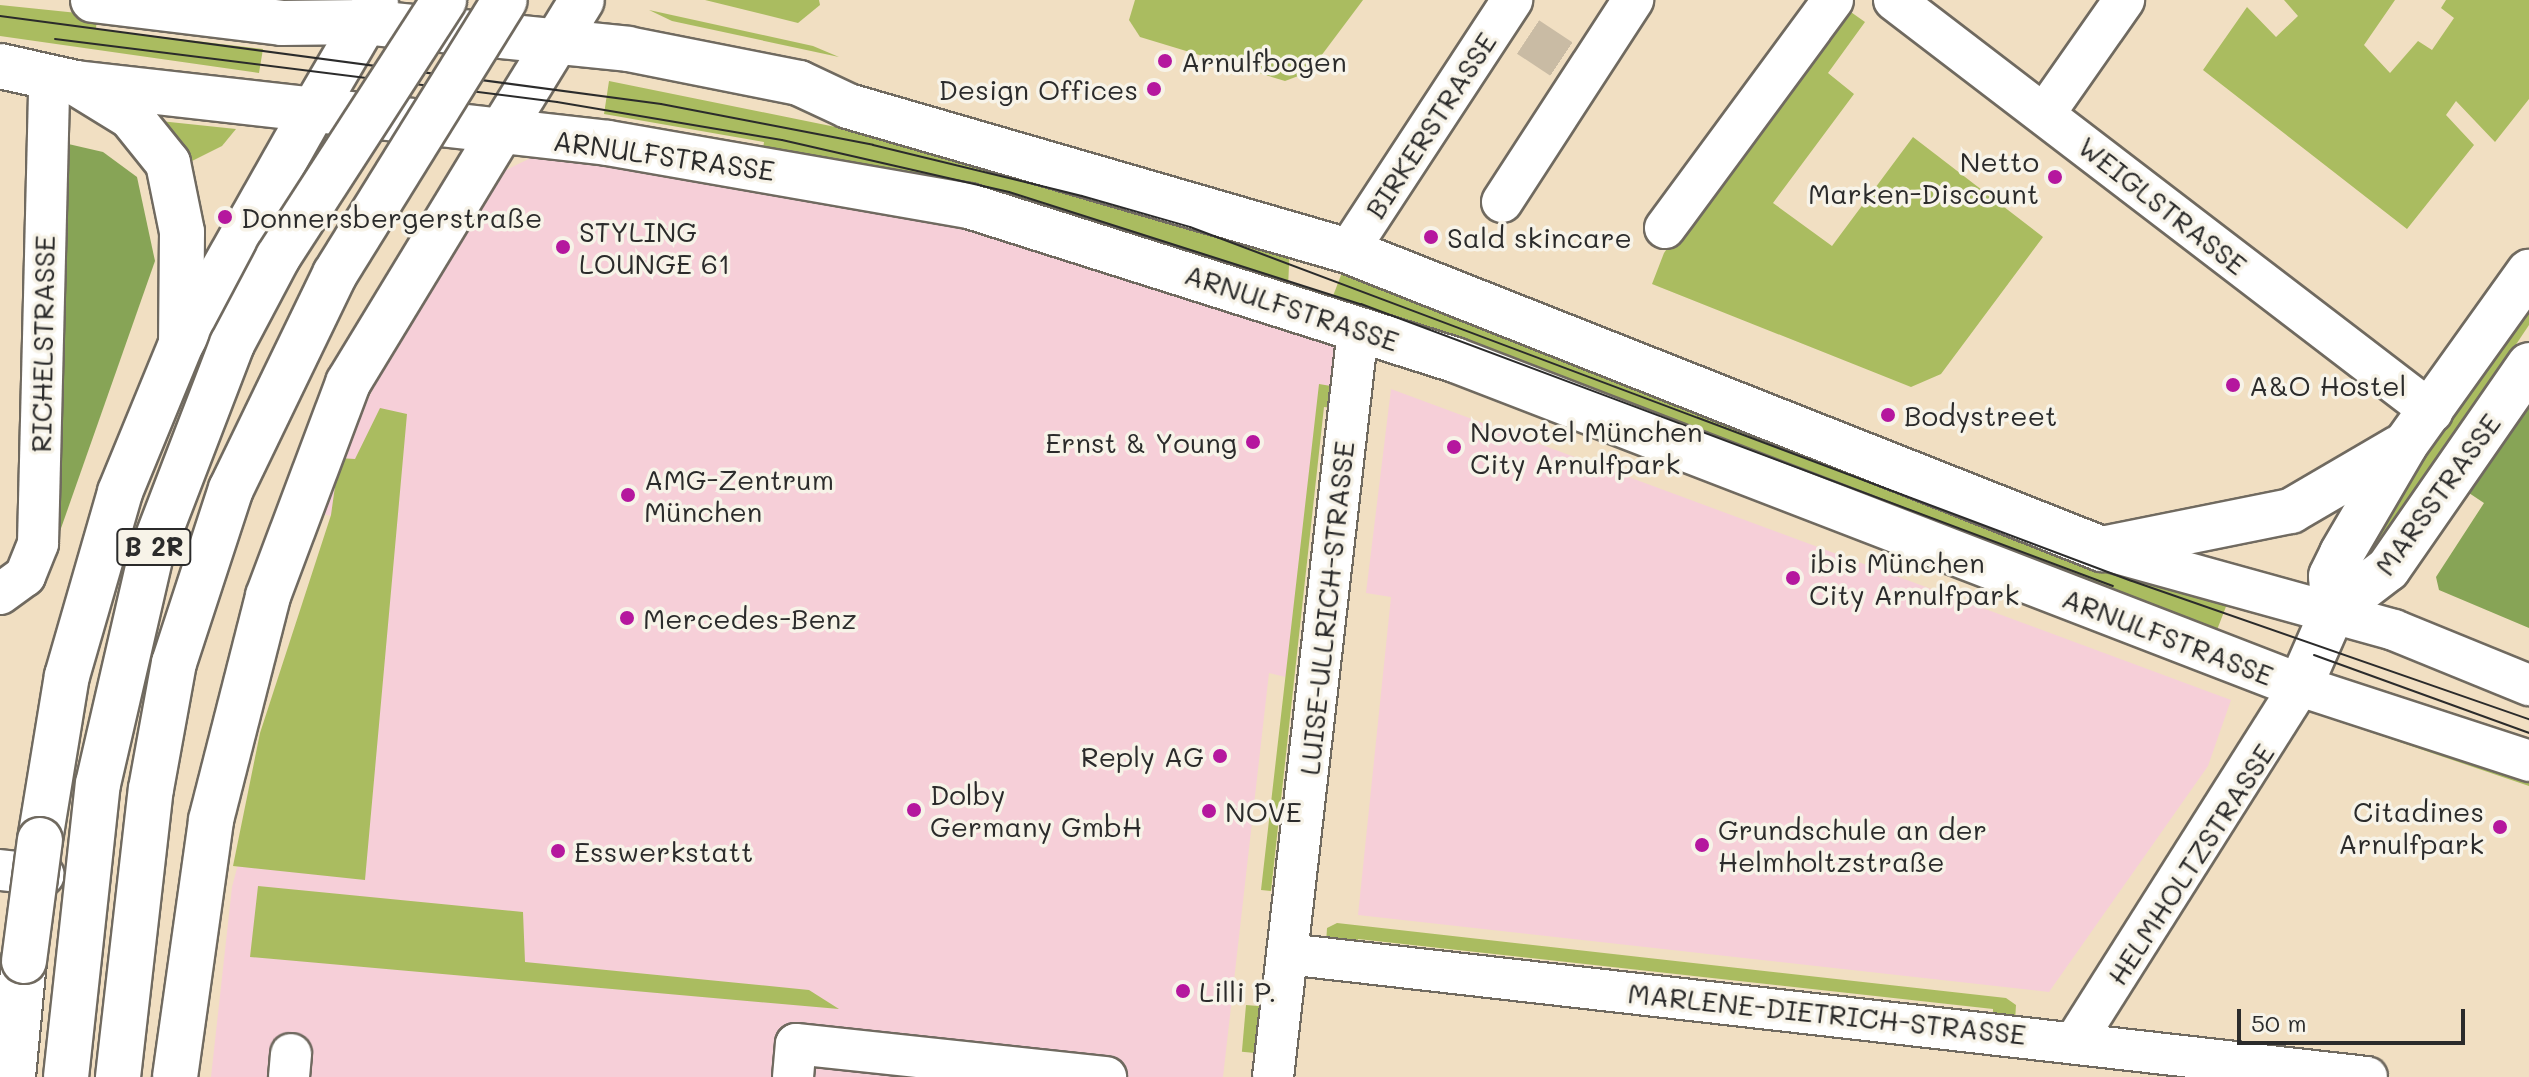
<!DOCTYPE html>
<html>
<head>
<meta charset="utf-8">
<style>
	body { margin:0 }
	#map { position:relative; width:2529px; height:1077px; overflow:hidden; background:#f1dfc2; font-family:Mali,sans-serif }
	div>[style] { position:absolute }
	.built>* { inset:0; background:#f6cfd8 }
	.green>* { inset:0; background:#aabc60; transform-origin:0 0 }
	.forest>* { inset:0; background:#87a456 }
	.minor-tunnel>* { height:40px; margin-top:-20px; transform-origin:0; background:repeating-linear-gradient(90deg,#c9bba4 0 40px,transparent 0 60px) }
	.roads { filter:drop-shadow(2px 0 #706a60) drop-shadow(-2px 0 #706a60) drop-shadow(0 2px #706a60) drop-shadow(0 -2px #706a60) }
	.minor>* { height:40px; margin:-20px; padding:0 20px; transform-origin:20px; border-radius:20px; background:#fff }
	.major>* { height:44px; margin:-22px; padding:0 22px; transform-origin:22px; border-radius:22px; background:#fff }
	.highway>* { height:44px; margin:-22px; padding:0 22px; transform-origin:22px; border-radius:22px; background:#fff }
	.tram>* { height:2px; margin:-1px; padding:0 1px; transform-origin:1px; border-radius:1px; background:#2b2b2b }
	.bridges { filter:drop-shadow(2px 0 #706a60) drop-shadow(-2px 0 #706a60) drop-shadow(0 2px #706a60) drop-shadow(0 -2px #706a60) }
	.highway-bridge>* { height:44px; margin:-22px; padding:0 22px; transform-origin:22px; border-radius:22px; background:#fff }
	.dots>* { width:22px; height:22px; translate:-50% -50%; box-sizing:border-box; border:4px solid #f7f3e8; border-radius:50% }
	span { translate:-50% -50%; white-space:nowrap; text-align:center; line-height:1.15; -webkit-text-stroke:7px #f7f3e8; paint-order:stroke }
	.shield-label span { padding:2px 6px; background:#f7f3e8; border:2px solid; border-radius:6px; -webkit-text-stroke-width:0 }
	.shield-label { font-size:26px; color:#2b2b2b; font-weight:700 }
	.poi-label { font-size:28px; color:#2b2b2b }
	.left { translate:0 -50%; text-align:left }
	.right { translate:-100% -50%; text-align:right }
	.street-label { font-size:28px; color:#2b2b2b }
	.scale { position:absolute; left:2237px; top:1009px; width:228px; height:36px; box-sizing:border-box; border:4px solid #2b2b2b; border-top:0; padding-left:10px; font-size:24px; line-height:28px; white-space:nowrap; color:#2b2b2b; -webkit-text-stroke:6px #f7f3e8; paint-order:stroke }
</style>
</head>
<body>
<div id="map">
	<div class="built">
		<div style="clip-path:polygon(543px 152px,900px 205px,1335px 342px,1334px 408px,1324px 407px,1294px 679px,1269px 673px,1223px 1077px,211px 1077px,232px 887px,331px 516px,312px 511px,416px 303px,506px 170px)"></div>
		<div style="clip-path:polygon(1391px 389px,2231px 700px,2208px 766px,2049px 992px,1358px 915px,1391px 597px,1366px 593px)"></div>
	</div>
	<div class="green">
		<div style="clip-path:polygon(705px 0,819px 0,820px 5px,798px 23px)"></div>
		<div style="clip-path:polygon(1135px 0,1363px 0,1309px 72px,1285px 81px,1140px 37px,1129px 20px)"></div>
		<div style="clip-path:polygon(2284px 0,2395px 0,2364px 45px,2390px 73px,2418px 41px,2432px 50px,2454px 18px,2441px 8px,2446px 0,2529px 0,2529px 99px,2495px 142px,2456px 101px,2446px 115px,2474px 145px,2407px 229px,2203px 70px,2247px 7px,2276px 37px,2298px 16px)"></div>
		<div style="clip-path:polygon(1838px 3px,1865px 22px,1828px 73px,1854px 94px,1773px 203px,1832px 246px,1913px 137px,2043px 237px,1941px 374px,1911px 387px,1652px 284px,1664px 253px)"></div>
		<div style="clip-path:polygon(0 5px,97px 15px,96px 29px,263px 49px,259px 73px,0 36px)"></div>
		<div style="clip-path:polygon(649px 10px,813px 46px,839px 57px,672px 21px)"></div>
		<div style="clip-path:polygon(609px 81px,870px 134px,1290px 243px,1288px 288px,762px 156px,764px 142px,604px 114px)"></div>
		<div style="clip-path:polygon(160px 121px,236px 129px,222px 146px,182px 166px)"></div>
		<div style="left:1346px;top:262px;width:945px;height:47px;rotate:21deg"></div>
		<div style="clip-path:polygon(2529px 297px,2529px 325px,2369px 565px,2354px 562px)"></div>
		<div style="clip-path:polygon(1319px 384px,1337px 387px,1334px 408px,1324px 407px,1271px 891px,1261px 890px)"></div>
		<div style="clip-path:polygon(380px 408px,407px 414px,365px 880px,233px 866px,260px 733px,331px 515px,339px 458px,355px 459px)"></div>
		<div style="clip-path:polygon(2365px 721px,2529px 774px,2529px 786px,2361px 729px)"></div>
		<div style="clip-path:polygon(258px 886px,523px 912px,525px 962px,809px 990px,839px 1009px,250px 957px)"></div>
		<div style="clip-path:polygon(1337px 923px,2006px 998px,2016px 1005px,2015px 1021px,1993px 1019px,1993px 1009px,1358px 939px,1356px 948px,1326px 944px,1327px 928px)"></div>
		<div style="left:1246px;top:1005px;width:21px;height:47px;rotate:5deg"></div>
	</div>
	<div class="forest">
		<div style="clip-path:polygon(64px 143px,103px 152px,137px 177px,155px 261px,53px 551px)"></div>
		<div style="clip-path:polygon(2529px 391px,2529px 628px,2439px 590px,2436px 577px,2484px 503px,2463px 489px)"></div>
	</div>
	<div class="minor-tunnel">
		<div style="left:1528px;top:37px;width:67px;rotate:33.5deg"></div>
	</div>
	<div class="roads">
		<div class="minor">
			<div style="left:1894px;top:0;width:678px;rotate:37.44deg"></div>
			<div style="left:2045px;top:113px;width:138px;rotate:-55deg"></div>
			<div style="left:1502px;top:202px;width:241px;rotate:-57deg"></div>
			<div style="left:1665px;top:228px;width:283px;rotate:-53.6deg"></div>
			<div style="left:1348px;top:251px;width:300px;rotate:-56.8deg"></div>
			<div style="left:2102px;top:549px;width:303px;rotate:15.5deg"></div>
			<div style="left:2394px;top:630px;width:146px;rotate:22.2deg"></div>
			<div style="left:0;top:594px;width:31px;rotate:-36deg"></div>
			<div style="left:25px;top:576px;width:35px;rotate:-68deg"></div>
			<div style="left:38px;top:543px;width:465px;rotate:-88.6deg"></div>
			<div style="left:0;top:870px;width:44px;rotate:6.5deg"></div>
			<div style="left:1287px;top:954px;width:1087px;rotate:6.5deg"></div>
			<div style="left:2076px;top:1040px;width:419px;rotate:-57.7deg"></div>
			<div style="left:2300px;top:686px;width:241px;rotate:18.1deg"></div>
			<div style="left:289px;top:1077px;width:23px;rotate:-85deg"></div>
			<div style="left:793px;top:1077px;width:33px;rotate:-85deg"></div>
			<div style="left:796px;top:1044px;width:312px;rotate:6.1deg"></div>
			<div style="left:1273px;top:1077px;width:752px;rotate:-83.51deg"></div>
		</div>
		<div class="major">
			<div style="left:93px;top:0;width:190px;rotate:6.9deg"></div>
			<div style="left:282px;top:23px;width:82px;rotate:-0.7deg"></div>
			<div style="left:364px;top:22px;width:265px;rotate:5.8deg"></div>
			<div style="left:628px;top:49px;width:174px;rotate:11.2deg"></div>
			<div style="left:799px;top:83px;width:54px;rotate:25.1deg"></div>
			<div style="left:848px;top:106px;width:521px;rotate:16.17deg"></div>
			<div style="left:1348px;top:251px;width:811px;rotate:21.57deg"></div>
			<div style="left:2102px;top:549px;width:193px;rotate:-11.4deg"></div>
			<div style="left:2291px;top:511px;width:125px;rotate:-30.3deg"></div>
			<div style="left:0;top:66px;width:78px;rotate:12.6deg"></div>
			<div style="left:76px;top:83px;width:535px;rotate:6.43deg"></div>
			<div style="left:608px;top:143px;width:366px;rotate:9.9deg"></div>
			<div style="left:969px;top:206px;width:510px;rotate:17.58deg"></div>
			<div style="left:1455px;top:360px;width:906px;rotate:21.1deg"></div>
			<div style="left:2300px;top:686px;width:82px;rotate:-66.3deg"></div>
			<div style="left:2333px;top:611px;width:35px;rotate:-93deg"></div>
			<div style="left:2331px;top:576px;width:25px;rotate:-64deg"></div>
			<div style="left:2342px;top:553px;width:125px;rotate:-59.7deg"></div>
			<div style="left:2405px;top:445px;width:213px;rotate:-54.4deg"></div>
			<div style="left:313px;top:111px;width:125px;rotate:-59.7deg"></div>
			<div style="left:499px;top:135px;width:158px;rotate:-58.4deg"></div>
			<div style="left:2333px;top:611px;width:69px;rotate:-37.4deg"></div>
			<div style="left:2388px;top:569px;width:248px;rotate:-55.3deg"></div>
		</div>
		<div class="highway">
			<div style="left:76px;top:83px;width:65px;rotate:31.7deg"></div>
			<div style="left:131px;top:117px;width:59px;rotate:51.2deg"></div>
			<div style="left:168px;top:163px;width:70px;rotate:78.5deg"></div>
			<div style="left:182px;top:232px;width:107px;rotate:90.5deg"></div>
			<div style="left:40px;top:840px;width:166px;rotate:-80.7deg"></div>
			<div style="left:67px;top:676px;width:191px;rotate:-73.9deg"></div>
			<div style="left:120px;top:492px;width:160px;rotate:-67.6deg"></div>
			<div style="left:181px;top:344px;width:268px;rotate:-60.5deg"></div>
			<div style="left:13px;top:1077px;width:117px;rotate:-84.6deg"></div>
			<div style="left:175px;top:1077px;width:260px;rotate:-82deg"></div>
			<div style="left:211px;top:820px;width:231px;rotate:-75.7deg"></div>
			<div style="left:268px;top:596px;width:228px;rotate:-69.4deg"></div>
			<div style="left:348px;top:383px;width:290px;rotate:-58.7deg"></div>
		</div>
	</div>
	<div class="tram">
		<div style="left:0;top:16px;width:667px;rotate:7.58deg"></div>
		<div style="left:661px;top:104px;width:216px;rotate:10.9deg"></div>
		<div style="left:873px;top:145px;width:215px;rotate:13.7deg"></div>
		<div style="left:1082px;top:196px;width:112px;rotate:16deg"></div>
		<div style="left:1190px;top:227px;width:1006px;rotate:20.6deg"></div>
		<div style="left:2132px;top:581px;width:420px;rotate:19.2deg"></div>
		<div style="left:55px;top:39px;width:506px;rotate:7.15deg"></div>
		<div style="left:557px;top:102px;width:228px;rotate:9.6deg"></div>
		<div style="left:782px;top:140px;width:233px;rotate:12.9deg"></div>
		<div style="left:1009px;top:192px;width:369px;rotate:17.7deg"></div>
		<div style="left:1361px;top:304px;width:803px;rotate:20.56deg"></div>
		<div style="left:2314px;top:655px;width:229px;rotate:19.9deg"></div>
	</div>
	<div class="bridges">
		<div class="highway-bridge">
			<div style="left:24px;top:961px;width:122px;rotate:-82.5deg"></div>
			<div style="left:66px;top:1077px;width:295px;rotate:-83.8deg"></div>
			<div style="left:98px;top:784px;width:235px;rotate:-77deg"></div>
			<div style="left:151px;top:555px;width:226px;rotate:-69deg"></div>
			<div style="left:232px;top:344px;width:98px;rotate:-62.1deg"></div>
			<div style="left:278px;top:257px;width:306px;rotate:-57.1deg"></div>
			<div style="left:118px;top:1077px;width:290px;rotate:-83.5deg"></div>
			<div style="left:151px;top:789px;width:128px;rotate:-79.7deg"></div>
			<div style="left:174px;top:663px;width:183px;rotate:-71.9deg"></div>
			<div style="left:231px;top:489px;width:239px;rotate:-64.2deg"></div>
			<div style="left:335px;top:274px;width:322px;rotate:-58.2deg"></div>
		</div>
	</div>
	<div class="dots">
		<div style="left:1165px;top:61px;background:#b5179e"></div>
		<div style="left:1154px;top:89px;background:#b5179e"></div>
		<div style="left:2055px;top:177px;background:#b5179e"></div>
		<div style="left:225px;top:217px;background:#b5179e"></div>
		<div style="left:1431px;top:237px;background:#b5179e"></div>
		<div style="left:563px;top:247px;background:#b5179e"></div>
		<div style="left:2233px;top:385px;background:#b5179e"></div>
		<div style="left:1888px;top:415px;background:#b5179e"></div>
		<div style="left:1253px;top:442px;background:#b5179e"></div>
		<div style="left:1454px;top:447px;background:#b5179e"></div>
		<div style="left:628px;top:495px;background:#b5179e"></div>
		<div style="left:1793px;top:578px;background:#b5179e"></div>
		<div style="left:627px;top:618px;background:#b5179e"></div>
		<div style="left:1220px;top:756px;background:#b5179e"></div>
		<div style="left:914px;top:810px;background:#b5179e"></div>
		<div style="left:1209px;top:811px;background:#b5179e"></div>
		<div style="left:2500px;top:827px;background:#b5179e"></div>
		<div style="left:1702px;top:845px;background:#b5179e"></div>
		<div style="left:558px;top:851px;background:#b5179e"></div>
		<div style="left:1183px;top:991px;background:#b5179e"></div>
	</div>
	<div class="shield-label">
		<span style="left:154px;top:547px">B 2R</span>
	</div>
	<div class="poi-label">
		<span class="left" style="left:1181px;top:61px">Arnulfbogen</span>
		<span class="right" style="left:1138px;top:89px">Design Offices</span>
		<span class="right" style="left:2039px;top:177px">Netto<br>Marken-Discount</span>
		<span class="left" style="left:241px;top:217px">Donnersbergerstraße</span>
		<span class="left" style="left:579px;top:247px">STYLING<br>LOUNGE 61</span>
		<span class="left" style="left:1447px;top:237px">Sald skincare</span>
		<span class="left" style="left:2249px;top:385px">A&amp;O Hostel</span>
		<span class="left" style="left:1904px;top:415px">Bodystreet</span>
		<span class="left" style="left:1470px;top:447px">Novotel München<br>City Arnulfpark</span>
		<span class="right" style="left:1237px;top:442px">Ernst &amp; Young</span>
		<span class="left" style="left:644px;top:495px">AMG-Zentrum<br>München</span>
		<span class="left" style="left:1809px;top:578px">ibis München<br>City Arnulfpark</span>
		<span class="left" style="left:643px;top:618px">Mercedes-Benz</span>
		<span class="right" style="left:1204px;top:756px">Reply AG</span>
		<span class="left" style="left:930px;top:810px">Dolby<br>Germany GmbH</span>
		<span class="left" style="left:1225px;top:811px">NOVE</span>
		<span class="right" style="left:2484px;top:827px">Citadines<br>Arnulfpark</span>
		<span class="left" style="left:1718px;top:845px">Grundschule an der<br>Helmholtzstraße</span>
		<span class="left" style="left:574px;top:851px">Esswerkstatt</span>
		<span class="left" style="left:1199px;top:991px">Lilli P.</span>
	</div>
	<div class="street-label">
		<span style="left:1430px;top:125px;rotate:-57deg">BIRKERSTRASSE</span>
		<span style="left:664px;top:155px;rotate:8deg">ARNULFSTRASSE</span>
		<span style="left:2163px;top:205px;rotate:38deg">WEIGLSTRASSE</span>
		<span style="left:1292px;top:307px;rotate:18deg">ARNULFSTRASSE</span>
		<span style="left:42px;top:344px;rotate:-89deg">RICHELSTRASSE</span>
		<span style="left:2437px;top:494px;rotate:-54deg">MARSSTRASSE</span>
		<span style="left:1326px;top:608px;rotate:-84deg">LUISE-ULLRICH-STRASSE</span>
		<span style="left:2168px;top:636px;rotate:21deg">ARNULFSTRASSE</span>
		<span style="left:2190px;top:864px;rotate:-57deg">HELMHOLTZSTRASSE</span>
		<span style="left:1827px;top:1013px;rotate:6deg">MARLENE-DIETRICH-STRASSE</span>
	</div>
	<div class="scale">50 m</div>
</div>
</body>
</html>
